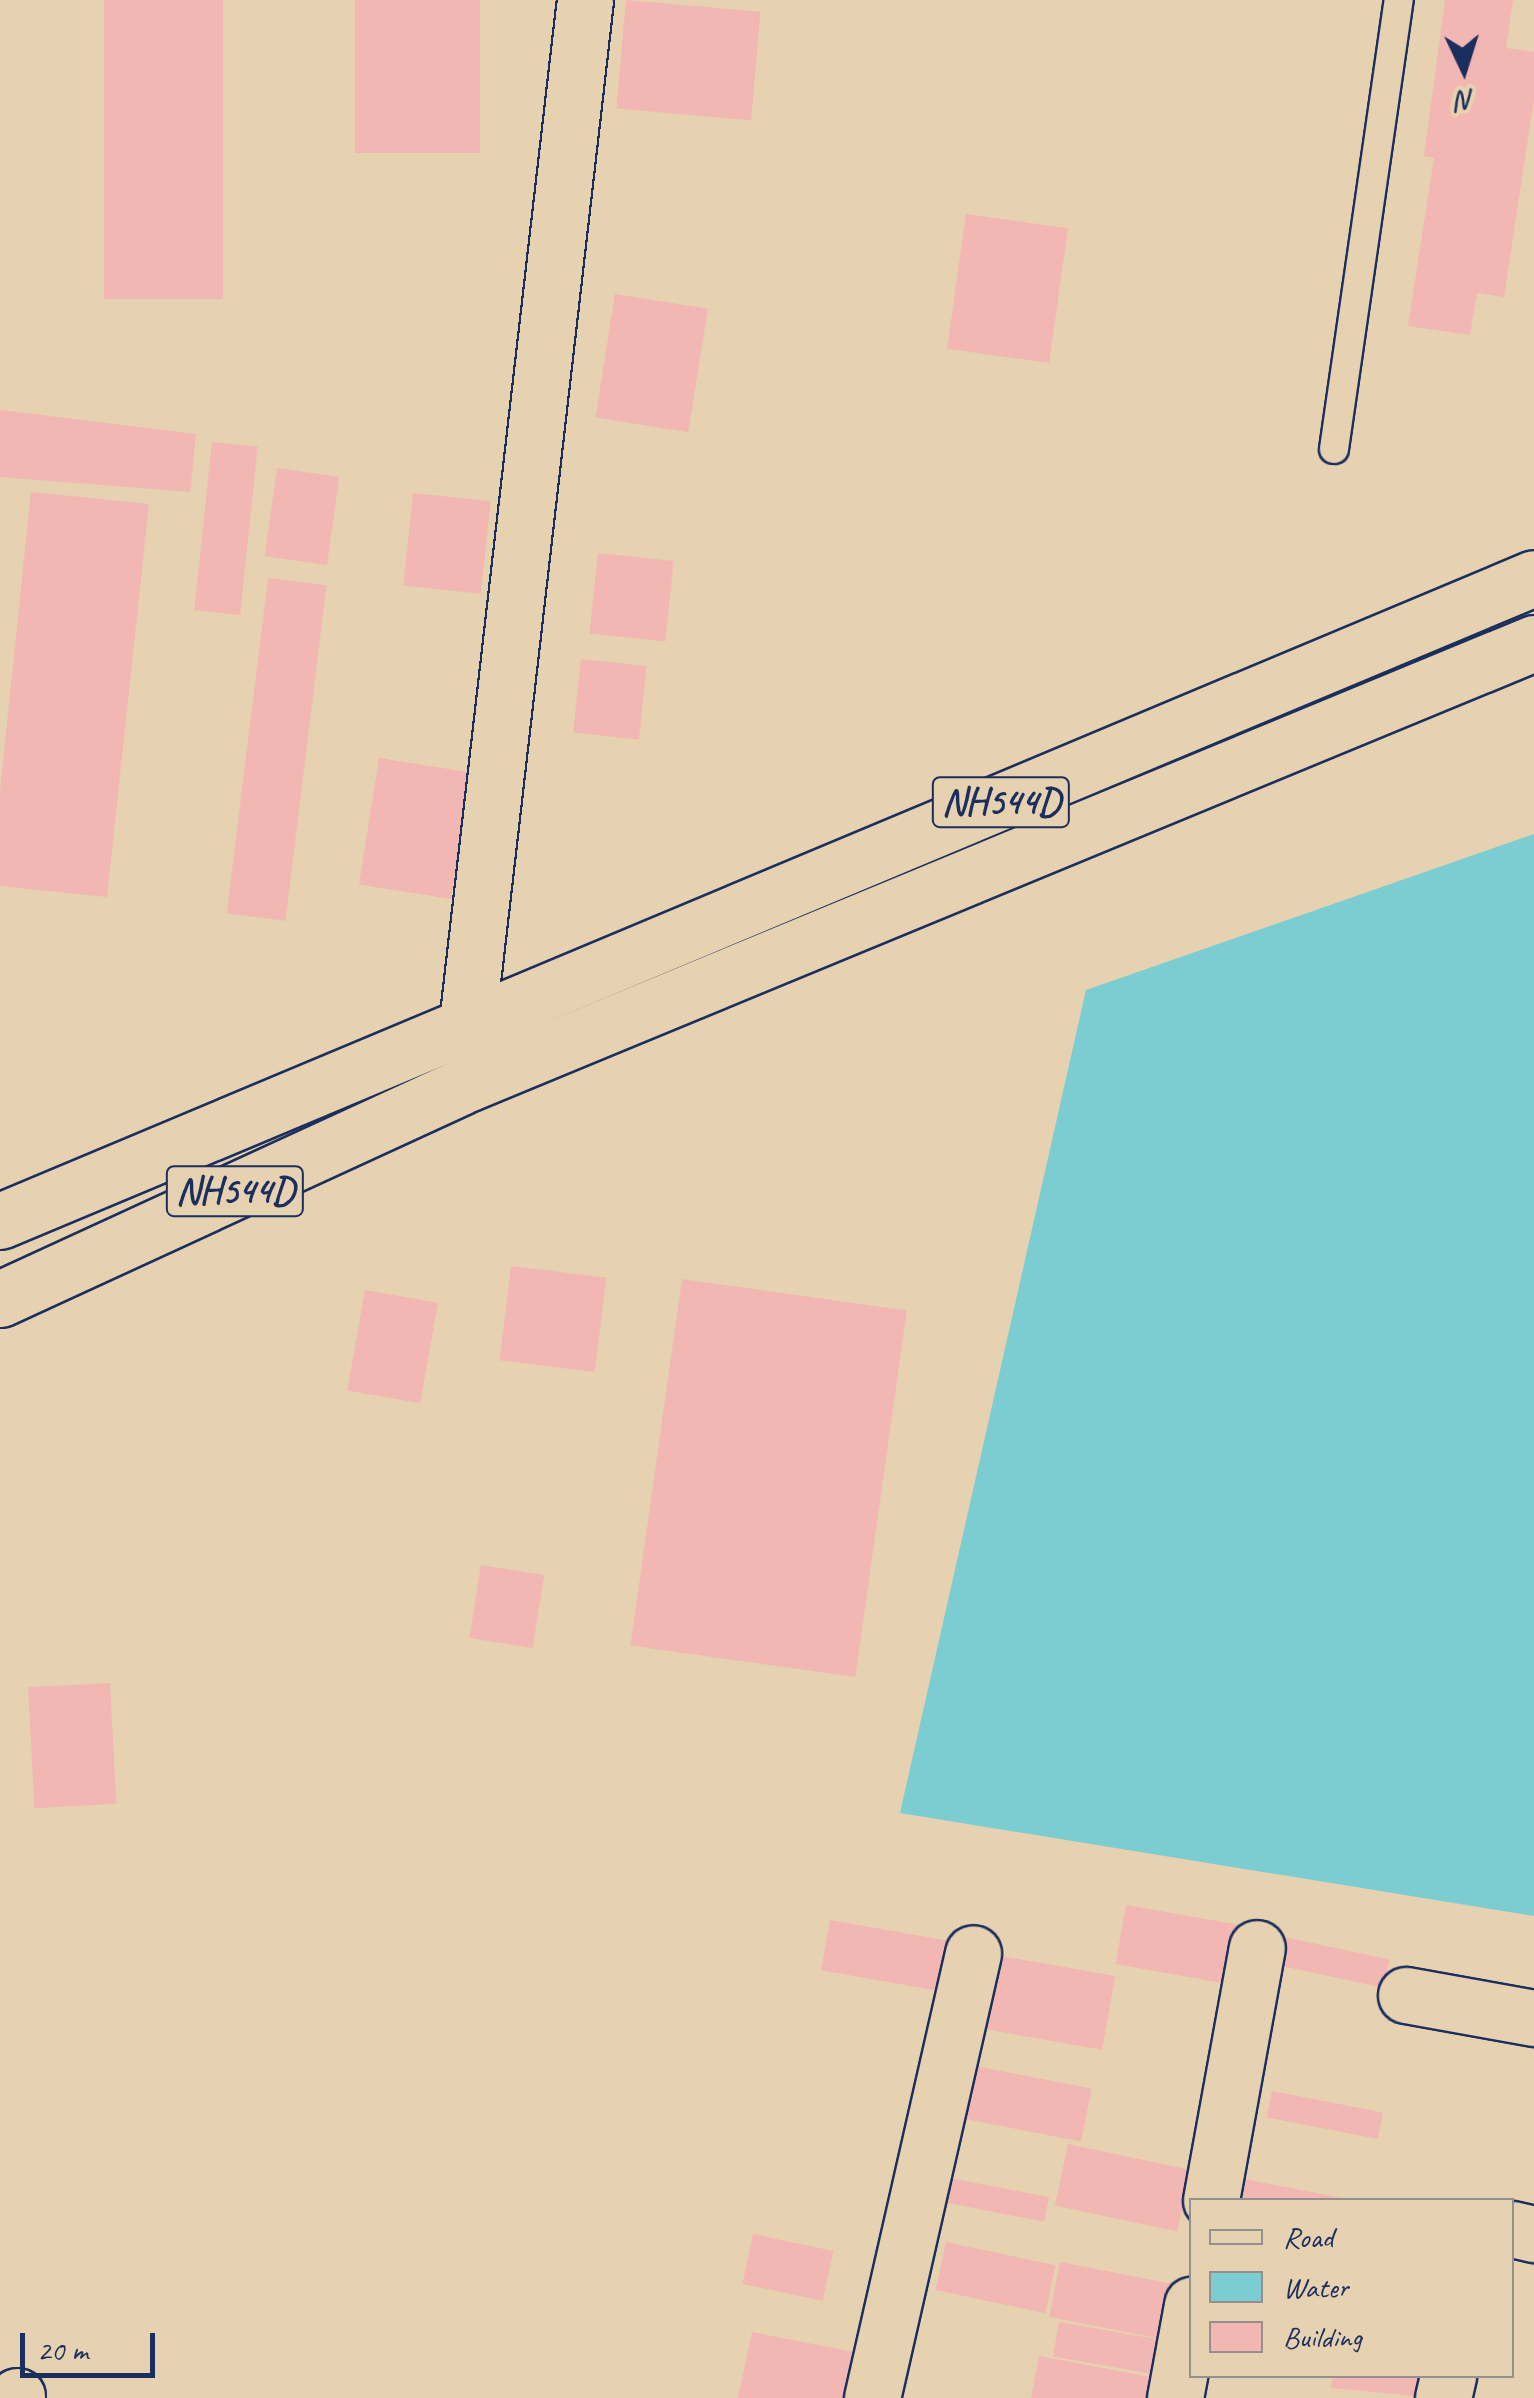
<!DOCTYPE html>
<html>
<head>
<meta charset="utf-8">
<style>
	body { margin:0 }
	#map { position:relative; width:1534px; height:2398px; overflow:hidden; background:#e6d1b0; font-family:Caveat,sans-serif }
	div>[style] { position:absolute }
	.water>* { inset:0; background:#7bcdd2 }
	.building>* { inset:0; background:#f2b7b2; transform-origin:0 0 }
	.roads { filter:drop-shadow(2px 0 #1b2f5e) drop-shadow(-2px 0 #1b2f5e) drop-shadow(0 2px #1b2f5e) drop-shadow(0 -2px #1b2f5e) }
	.lane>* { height:28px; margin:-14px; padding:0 14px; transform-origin:14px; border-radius:14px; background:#e6d1b0 }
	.street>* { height:55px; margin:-27.5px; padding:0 27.5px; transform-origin:27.5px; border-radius:27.5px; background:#e6d1b0 }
	.highway>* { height:55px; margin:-27.5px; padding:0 27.5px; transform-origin:27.5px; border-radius:27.5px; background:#e6d1b0 }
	span { translate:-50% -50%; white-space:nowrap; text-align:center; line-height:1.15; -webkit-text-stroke:8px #e6d1b0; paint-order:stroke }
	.shield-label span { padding:2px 8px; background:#e6d1b0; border:2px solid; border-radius:8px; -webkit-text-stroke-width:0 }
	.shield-label { font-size:38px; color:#1b2f5e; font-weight:700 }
	.legend { position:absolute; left:1189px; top:2198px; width:325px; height:180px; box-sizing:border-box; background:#e6d1b0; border:2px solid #95908f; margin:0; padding:12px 18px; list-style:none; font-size:30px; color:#1b2f5e }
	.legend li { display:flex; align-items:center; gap:20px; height:50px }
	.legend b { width:50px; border:2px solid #95908f }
	.north { position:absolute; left:1414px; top:20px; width:100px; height:100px; -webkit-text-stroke:8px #e6d1b0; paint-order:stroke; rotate:176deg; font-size:28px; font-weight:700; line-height:40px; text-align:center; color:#1b2f5e }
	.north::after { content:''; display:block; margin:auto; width:35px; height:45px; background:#1b2f5e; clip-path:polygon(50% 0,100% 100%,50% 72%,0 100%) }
	.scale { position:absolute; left:20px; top:2333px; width:135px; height:45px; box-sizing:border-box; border:5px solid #1b2f5e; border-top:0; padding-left:12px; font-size:30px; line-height:35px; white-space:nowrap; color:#1b2f5e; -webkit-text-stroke:8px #e6d1b0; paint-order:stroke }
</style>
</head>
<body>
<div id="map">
	<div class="water">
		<div style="clip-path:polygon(1534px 834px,1534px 1916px,900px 1813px,1086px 990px)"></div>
	</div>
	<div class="building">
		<div style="left:104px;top:0;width:119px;height:299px"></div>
		<div style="left:355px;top:0;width:125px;height:153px"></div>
		<div style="left:626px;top:0;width:135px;height:109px;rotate:5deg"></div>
		<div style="clip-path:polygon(1445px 0,1513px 0,1506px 48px,1534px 52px,1534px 99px,1504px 297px,1477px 293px,1470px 335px,1408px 326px,1434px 158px,1424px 156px)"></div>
		<div style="left:966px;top:214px;width:103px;height:136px;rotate:8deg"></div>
		<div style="left:615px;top:294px;width:94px;height:125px;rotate:9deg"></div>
		<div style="clip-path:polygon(0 410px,196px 434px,190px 492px,0 477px)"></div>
		<div style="left:212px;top:442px;width:46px;height:169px;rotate:6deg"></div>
		<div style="left:277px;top:468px;width:63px;height:89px;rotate:8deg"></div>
		<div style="clip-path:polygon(31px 492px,149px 504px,107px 897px,0 886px,0 791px)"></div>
		<div style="left:413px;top:493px;width:78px;height:93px;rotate:6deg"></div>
		<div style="left:598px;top:553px;width:76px;height:81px;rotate:6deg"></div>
		<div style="left:268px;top:578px;width:59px;height:338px;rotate:7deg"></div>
		<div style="left:581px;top:659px;width:66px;height:74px;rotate:6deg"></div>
		<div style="left:379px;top:758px;width:93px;height:128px;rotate:9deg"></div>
		<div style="left:511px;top:1266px;width:96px;height:95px;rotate:7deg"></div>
		<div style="left:682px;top:1279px;width:227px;height:370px;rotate:8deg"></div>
		<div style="left:365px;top:1290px;width:74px;height:102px;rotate:10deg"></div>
		<div style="left:481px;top:1565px;width:64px;height:74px;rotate:9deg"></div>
		<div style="left:110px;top:1683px;width:121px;height:82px;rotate:87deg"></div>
		<div style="left:1126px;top:1905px;width:120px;height:60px;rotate:10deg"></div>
		<div style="left:830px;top:1920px;width:124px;height:51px;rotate:10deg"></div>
		<div style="left:1284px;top:1937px;width:108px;height:29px;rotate:12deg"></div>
		<div style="left:996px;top:1955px;width:121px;height:75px;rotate:10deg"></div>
		<div style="left:960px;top:2063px;width:134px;height:54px;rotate:11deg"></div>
		<div style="left:1272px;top:2091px;width:113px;height:27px;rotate:11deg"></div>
		<div style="left:1068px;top:2144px;width:125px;height:63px;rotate:12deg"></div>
		<div style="left:940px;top:2176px;width:111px;height:25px;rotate:11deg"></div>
		<div style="clip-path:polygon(1234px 2177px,1347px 2199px,1347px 2200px,1229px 2200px)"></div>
		<div style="left:753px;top:2234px;width:82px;height:51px;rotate:12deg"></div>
		<div style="left:946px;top:2242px;width:112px;height:49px;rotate:12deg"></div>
		<div style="left:1060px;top:2262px;width:123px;height:56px;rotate:11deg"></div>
		<div style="left:1059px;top:2322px;width:114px;height:35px;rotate:10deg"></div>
		<div style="clip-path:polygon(752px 2332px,869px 2355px,860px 2398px,738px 2398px)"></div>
		<div style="clip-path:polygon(1039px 2356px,1162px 2379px,1159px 2398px,1031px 2398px)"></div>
		<div style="clip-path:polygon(1333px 2376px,1440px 2376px,1436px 2398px,1331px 2388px)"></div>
	</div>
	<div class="roads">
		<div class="lane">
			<div style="left:1334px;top:449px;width:454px;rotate:-81.8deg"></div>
		</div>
		<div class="street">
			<div style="left:467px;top:1024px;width:1031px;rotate:-83.43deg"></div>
			<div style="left:1406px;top:1995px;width:130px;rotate:10.2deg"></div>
			<div style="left:1211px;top:2200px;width:256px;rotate:-79.7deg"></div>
			<div style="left:1512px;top:2229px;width:23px;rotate:13deg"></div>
			<div style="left:17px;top:2398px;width:2px;rotate:-90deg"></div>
			<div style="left:872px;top:2398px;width:456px;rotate:-77.2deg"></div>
			<div style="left:1175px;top:2398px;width:95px;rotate:-79.6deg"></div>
			<div style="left:1443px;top:2398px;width:23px;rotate:-77deg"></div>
		</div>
		<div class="highway">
			<div style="left:0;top:1221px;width:1663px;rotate:-22.74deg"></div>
			<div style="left:0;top:1299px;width:516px;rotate:-24.73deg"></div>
			<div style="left:469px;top:1083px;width:1152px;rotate:-22.45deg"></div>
		</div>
	</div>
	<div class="shield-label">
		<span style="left:1001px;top:802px">NH544D</span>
		<span style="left:235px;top:1191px">NH544D</span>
	</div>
	<ul class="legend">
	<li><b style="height:12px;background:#e6d1b0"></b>Road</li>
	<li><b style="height:28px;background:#7bcdd2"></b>Water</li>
	<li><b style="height:28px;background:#f2b7b2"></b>Building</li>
	</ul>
	<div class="north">N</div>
	<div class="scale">20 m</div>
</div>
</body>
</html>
